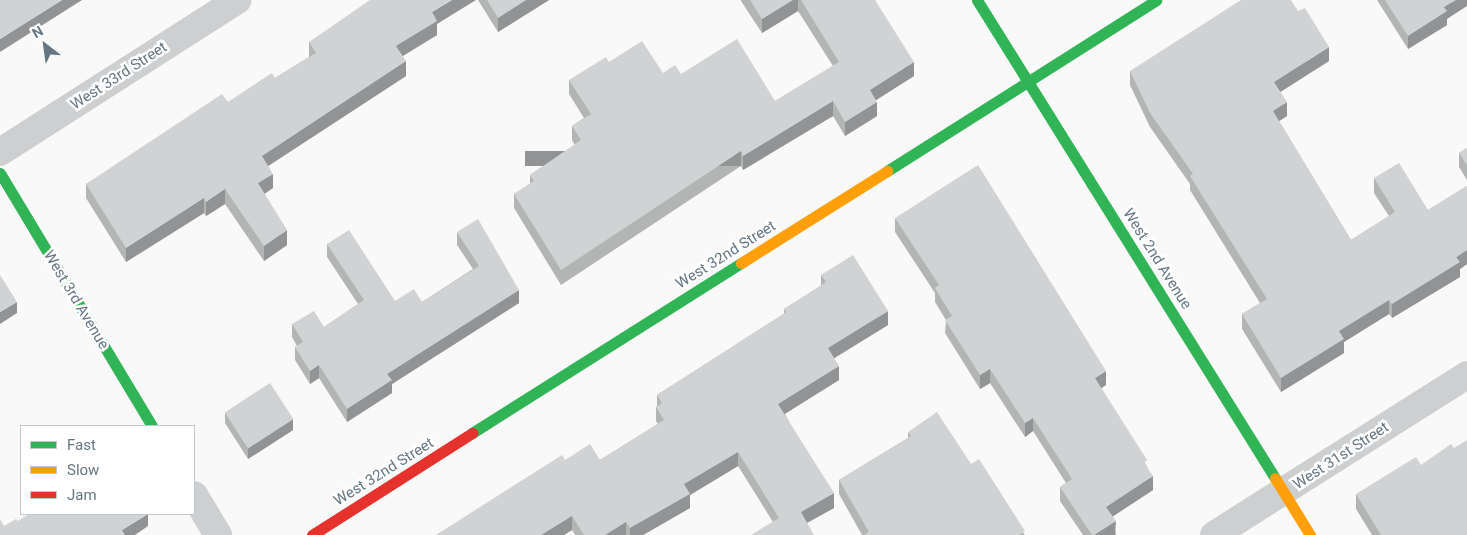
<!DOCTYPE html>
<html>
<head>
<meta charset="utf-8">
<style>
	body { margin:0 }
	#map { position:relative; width:1467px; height:535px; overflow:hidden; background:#f9f9f9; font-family:Roboto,sans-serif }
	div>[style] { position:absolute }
	.street>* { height:28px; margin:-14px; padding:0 14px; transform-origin:14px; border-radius:14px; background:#cecfd0 }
	.fast>* { height:11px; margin:-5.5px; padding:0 5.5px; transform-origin:5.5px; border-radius:5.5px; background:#30b455 }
	.slow>* { height:11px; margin:-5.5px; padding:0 5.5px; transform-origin:5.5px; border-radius:5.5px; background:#ff9f0a }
	.jam>* { height:11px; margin:-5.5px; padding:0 5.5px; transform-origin:5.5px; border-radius:5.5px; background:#e5322d }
	.wall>* { inset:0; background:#b3b5b5 }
	.shaded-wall>* { inset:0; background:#929394; transform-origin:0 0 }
	.building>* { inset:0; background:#d0d2d3; transform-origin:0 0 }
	span { translate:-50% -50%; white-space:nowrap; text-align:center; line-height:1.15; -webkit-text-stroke:5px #fff; paint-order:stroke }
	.street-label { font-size:15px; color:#657683 }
	.legend { position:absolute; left:20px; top:425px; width:175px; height:90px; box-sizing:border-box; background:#fff; border:1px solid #c1c8cd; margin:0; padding:6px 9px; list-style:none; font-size:15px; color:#657683 }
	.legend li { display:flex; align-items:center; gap:10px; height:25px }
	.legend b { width:25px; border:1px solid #c1c8cd }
	.north { position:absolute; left:20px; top:20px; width:50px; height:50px; -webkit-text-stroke:4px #fff; paint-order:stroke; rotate:330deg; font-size:14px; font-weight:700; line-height:20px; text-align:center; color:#657683 }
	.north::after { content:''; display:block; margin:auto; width:18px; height:22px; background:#657683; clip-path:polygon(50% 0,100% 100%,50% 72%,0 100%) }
</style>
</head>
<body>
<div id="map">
	<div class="street">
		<div style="left:0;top:152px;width:282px;rotate:-32.6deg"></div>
		<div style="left:194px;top:495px;width:47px;rotate:59deg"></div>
		<div style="left:1214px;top:535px;width:299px;rotate:-32.3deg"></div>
	</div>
	<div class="fast">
		<div style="left:977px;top:0;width:563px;rotate:58.06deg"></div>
		<div style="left:887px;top:171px;width:319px;rotate:-32.4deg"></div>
		<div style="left:0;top:173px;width:295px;rotate:59deg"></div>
		<div style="left:472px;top:433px;width:318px;rotate:-32.3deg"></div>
	</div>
	<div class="slow">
		<div style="left:741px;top:263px;width:173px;rotate:-32.2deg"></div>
		<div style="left:1275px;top:478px;width:67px;rotate:58.4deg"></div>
	</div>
	<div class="jam">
		<div style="left:312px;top:535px;width:190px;rotate:-32.5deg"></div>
	</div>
	<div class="wall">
		<div style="clip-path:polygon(478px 0,549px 0,498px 32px)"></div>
		<div style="clip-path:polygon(741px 0,875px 0,914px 76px,876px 100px,877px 116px,845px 136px,833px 116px,743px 170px,741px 166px,561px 285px,514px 208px,514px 194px,530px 184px,530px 175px,575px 145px,572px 140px,572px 126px,584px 118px,569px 94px,569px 80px,609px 62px,663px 73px,681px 74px,775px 101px,833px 66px,798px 11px,762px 33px,741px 1px)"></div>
		<div style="clip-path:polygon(1377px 0,1467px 0,1447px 19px,1447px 25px,1408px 49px)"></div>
		<div style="clip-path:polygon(437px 24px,437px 35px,403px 56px,406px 76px,268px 166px,273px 188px,264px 194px,287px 245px,264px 261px,225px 204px,206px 216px,204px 213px,126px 262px,86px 198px,86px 184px,228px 102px,275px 78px,309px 57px,309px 42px)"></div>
		<div style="clip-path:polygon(1329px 61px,1280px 92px,1287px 116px,1279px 121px,1351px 240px,1389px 216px,1374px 193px,1374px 178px,1428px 210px,1467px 186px,1467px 264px,1460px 269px,1460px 277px,1392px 318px,1389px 314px,1344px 342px,1344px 353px,1281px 392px,1242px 329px,1242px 314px,1260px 303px,1190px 190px,1190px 184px,1150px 127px,1130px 85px,1130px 71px)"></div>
		<div style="clip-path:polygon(1467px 148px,1467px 180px,1459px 167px,1459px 153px)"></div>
		<div style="clip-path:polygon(895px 218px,1106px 385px,1101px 388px,1147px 467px,1153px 490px,1113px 516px,1116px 535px,1083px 535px,1060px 501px,1060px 487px,1066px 483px,1033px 431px,1025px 437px,990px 383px,980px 389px,945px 333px,946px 320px,935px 302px,935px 293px,895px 232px)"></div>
		<div style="clip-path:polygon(457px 232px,519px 303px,392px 384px,392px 393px,347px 422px,319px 378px,310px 384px,295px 360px,295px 347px,297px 346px,292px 337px,292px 324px,324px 327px,358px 304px,327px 257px,327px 244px,395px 301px,422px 302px,473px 269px,457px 245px)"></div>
		<div style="clip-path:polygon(821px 275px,888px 325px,834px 358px,839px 380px,785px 414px,834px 508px,807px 523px,773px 522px,738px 466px,690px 495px,690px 508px,643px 535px,575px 535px,572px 530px,564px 535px,436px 535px,565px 460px,600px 460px,658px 424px,656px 421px,656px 407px,657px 406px,657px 395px,784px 314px,784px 309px,821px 286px)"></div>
		<div style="clip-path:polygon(225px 412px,293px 430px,248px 459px,225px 423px)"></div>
		<div style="clip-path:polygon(908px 432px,971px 464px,1025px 535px,862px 535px,839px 494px,839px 480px,908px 438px)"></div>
		<div style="clip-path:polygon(1356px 494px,1467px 535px,1372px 535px,1356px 509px)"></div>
	</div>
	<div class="shaded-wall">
		<div style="clip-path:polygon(62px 0,82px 0,0 52px,0 39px)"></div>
		<div style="clip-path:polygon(452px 0,476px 0,437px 24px,437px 35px,396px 60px,396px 46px,432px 12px)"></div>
		<div style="clip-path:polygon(526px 0,549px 0,498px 32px,498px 18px)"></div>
		<div style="clip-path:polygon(793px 0,798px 0,798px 11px,762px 33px,762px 19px)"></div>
		<div style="clip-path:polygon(1456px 0,1467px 0,1467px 6px,1447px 19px,1447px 25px,1408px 49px,1408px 36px,1444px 7px)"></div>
		<div style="clip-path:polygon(1329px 47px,1329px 61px,1274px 96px,1274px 82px)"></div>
		<div style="clip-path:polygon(406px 61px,406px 76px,262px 170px,262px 156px)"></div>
		<div style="clip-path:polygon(914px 62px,914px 76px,870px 104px,870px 90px)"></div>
		<div style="clip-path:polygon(833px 101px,833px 116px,743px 170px,743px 156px)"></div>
		<div style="clip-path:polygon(877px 102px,877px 116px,845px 136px,845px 122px)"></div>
		<div style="clip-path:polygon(1287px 102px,1287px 116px,1273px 125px,1273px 111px)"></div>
		<div style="left:741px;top:151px;width:15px;height:216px;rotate:90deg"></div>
		<div style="clip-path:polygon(273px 174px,273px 188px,258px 198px,258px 183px)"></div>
		<div style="clip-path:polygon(225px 189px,225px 204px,206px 216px,206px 202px)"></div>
		<div style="clip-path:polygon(204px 198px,204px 213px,126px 262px,126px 248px)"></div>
		<div style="clip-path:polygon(287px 230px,287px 245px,264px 261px,264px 246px)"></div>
		<div style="clip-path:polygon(1467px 250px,1467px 264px,1460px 269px,1460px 277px,1392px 318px,1392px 304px)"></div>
		<div style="clip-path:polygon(519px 290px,519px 303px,392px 384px,392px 393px,347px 422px,347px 409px,387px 374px)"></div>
		<div style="clip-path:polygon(1389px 300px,1389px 314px,1344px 342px,1344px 353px,1281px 392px,1281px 378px,1339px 331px)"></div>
		<div style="clip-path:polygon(17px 302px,17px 313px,0 324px,0 312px)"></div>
		<div style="clip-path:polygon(888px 311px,888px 325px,828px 362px,828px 348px)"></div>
		<div style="clip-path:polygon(319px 365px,319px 378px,310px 384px,310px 371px)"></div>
		<div style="clip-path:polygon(839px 366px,839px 380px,778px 418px,778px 404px)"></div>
		<div style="clip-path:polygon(990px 369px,990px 383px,980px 389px,980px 375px)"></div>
		<div style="clip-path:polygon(1106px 371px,1106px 385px,1095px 392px,1095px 378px)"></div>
		<div style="clip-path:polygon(1033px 418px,1033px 431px,1025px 437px,1025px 423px)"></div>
		<div style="clip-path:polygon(293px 419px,293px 430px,248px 459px,248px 448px)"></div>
		<div style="clip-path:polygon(738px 452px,738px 466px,690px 495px,690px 508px,643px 535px,630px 535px,630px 528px,684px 484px)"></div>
		<div style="clip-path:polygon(1153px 476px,1153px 490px,1106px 521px,1106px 507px)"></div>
		<div style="clip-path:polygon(834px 493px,834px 508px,801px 526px,801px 512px)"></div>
		<div style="clip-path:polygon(148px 514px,148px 526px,135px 535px,122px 535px,122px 530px)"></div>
		<div style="clip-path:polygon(572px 516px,572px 530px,564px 535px,541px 535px)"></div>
		<div style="clip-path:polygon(1116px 521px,1115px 535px,1094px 535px)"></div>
		<div style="clip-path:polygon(626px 522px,626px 535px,605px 535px)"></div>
	</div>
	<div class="building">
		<div style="clip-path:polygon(0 0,62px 0,0 39px)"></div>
		<div style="clip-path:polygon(370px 0,452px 0,432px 12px,437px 21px,396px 46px,406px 61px,262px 156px,273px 174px,258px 183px,287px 230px,264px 246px,225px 189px,206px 202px,204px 198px,126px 248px,86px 184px,222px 94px,228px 102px,272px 73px,275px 78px,316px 53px,309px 42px)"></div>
		<div style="clip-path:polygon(487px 0,526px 0,498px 18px)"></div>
		<div style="clip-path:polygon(750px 0,793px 0,762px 19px)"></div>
		<div style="clip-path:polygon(801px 0,875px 0,914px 62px,870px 90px,877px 102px,845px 122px,833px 101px,743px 156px,741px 151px,561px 270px,514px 194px,534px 181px,530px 175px,581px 140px,572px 126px,591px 114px,569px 80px,606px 57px,609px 62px,642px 41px,663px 73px,675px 65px,681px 74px,737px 39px,775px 101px,839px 62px)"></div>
		<div style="clip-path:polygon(1241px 0,1291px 0,1298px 11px,1305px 8px,1329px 47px,1274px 82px,1287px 102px,1273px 111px,1351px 240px,1395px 212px,1374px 178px,1399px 163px,1428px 210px,1467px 186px,1467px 250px,1456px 257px,1460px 262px,1392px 304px,1389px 300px,1339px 331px,1344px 339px,1281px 378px,1242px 314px,1267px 299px,1190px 176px,1193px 174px,1150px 113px,1130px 71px)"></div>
		<div style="clip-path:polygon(1385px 0,1456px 0,1444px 7px,1447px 11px,1408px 36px)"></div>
		<div style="clip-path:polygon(1467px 148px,1467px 165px,1459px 153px)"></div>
		<div style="clip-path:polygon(978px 165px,1106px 371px,1095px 378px,1147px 460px,1144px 463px,1153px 476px,1106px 507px,1116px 521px,1094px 535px,1092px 535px,1060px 487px,1072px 479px,1033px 418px,1025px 423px,990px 369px,980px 375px,945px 320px,952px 316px,935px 288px,939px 285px,895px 218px)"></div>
		<div style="clip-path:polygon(478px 219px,519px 290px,387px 374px,392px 380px,347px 409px,319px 365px,310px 371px,295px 347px,303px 342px,292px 324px,314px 311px,324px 327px,364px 300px,327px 244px,349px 230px,395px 301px,414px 289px,422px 302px,479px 266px,457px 232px)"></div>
		<div style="clip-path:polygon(853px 255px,888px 311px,828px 348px,839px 366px,778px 404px,834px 493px,801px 512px,814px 535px,751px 535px,779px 518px,738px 452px,684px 484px,690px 494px,630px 528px,626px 522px,605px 535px,584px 535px,572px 516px,541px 535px,436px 535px,562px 455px,565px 460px,590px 444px,600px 460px,664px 420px,656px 407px,662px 403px,657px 395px,786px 312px,784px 309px,826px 282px,821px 275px)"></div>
		<div style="clip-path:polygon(0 275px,17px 302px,0 312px)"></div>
		<div style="left:270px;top:383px;width:43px;height:54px;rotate:57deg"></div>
		<div style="clip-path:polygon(937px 412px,971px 464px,979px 459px,1025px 531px,1019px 535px,864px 535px,869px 532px,839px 480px,911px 436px,908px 432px)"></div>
		<div style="clip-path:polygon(1467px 440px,1467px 535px,1381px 535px,1356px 494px,1416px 457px,1421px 465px,1451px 444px,1454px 448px)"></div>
		<div style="clip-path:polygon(29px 514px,147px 514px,122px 530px,125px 535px,0 535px,0 519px,4px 526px,16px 519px,18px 521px)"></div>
	</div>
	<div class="street-label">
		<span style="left:119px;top:76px;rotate:-33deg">West 33rd Street</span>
		<span style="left:726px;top:255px;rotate:-32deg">West 32nd Street</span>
		<span style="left:1157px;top:259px;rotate:58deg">West 2nd Avenue</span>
		<span style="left:76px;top:300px;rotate:59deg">West 3rd Avenue</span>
		<span style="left:1341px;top:456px;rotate:-33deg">West 31st Street</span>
		<span style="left:384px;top:472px;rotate:-32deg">West 32nd Street</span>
	</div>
	<ul class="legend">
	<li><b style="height:6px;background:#30b455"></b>Fast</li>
	<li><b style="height:6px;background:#ff9f0a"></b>Slow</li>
	<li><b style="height:6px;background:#e5322d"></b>Jam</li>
	</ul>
	<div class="north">N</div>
</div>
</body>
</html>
